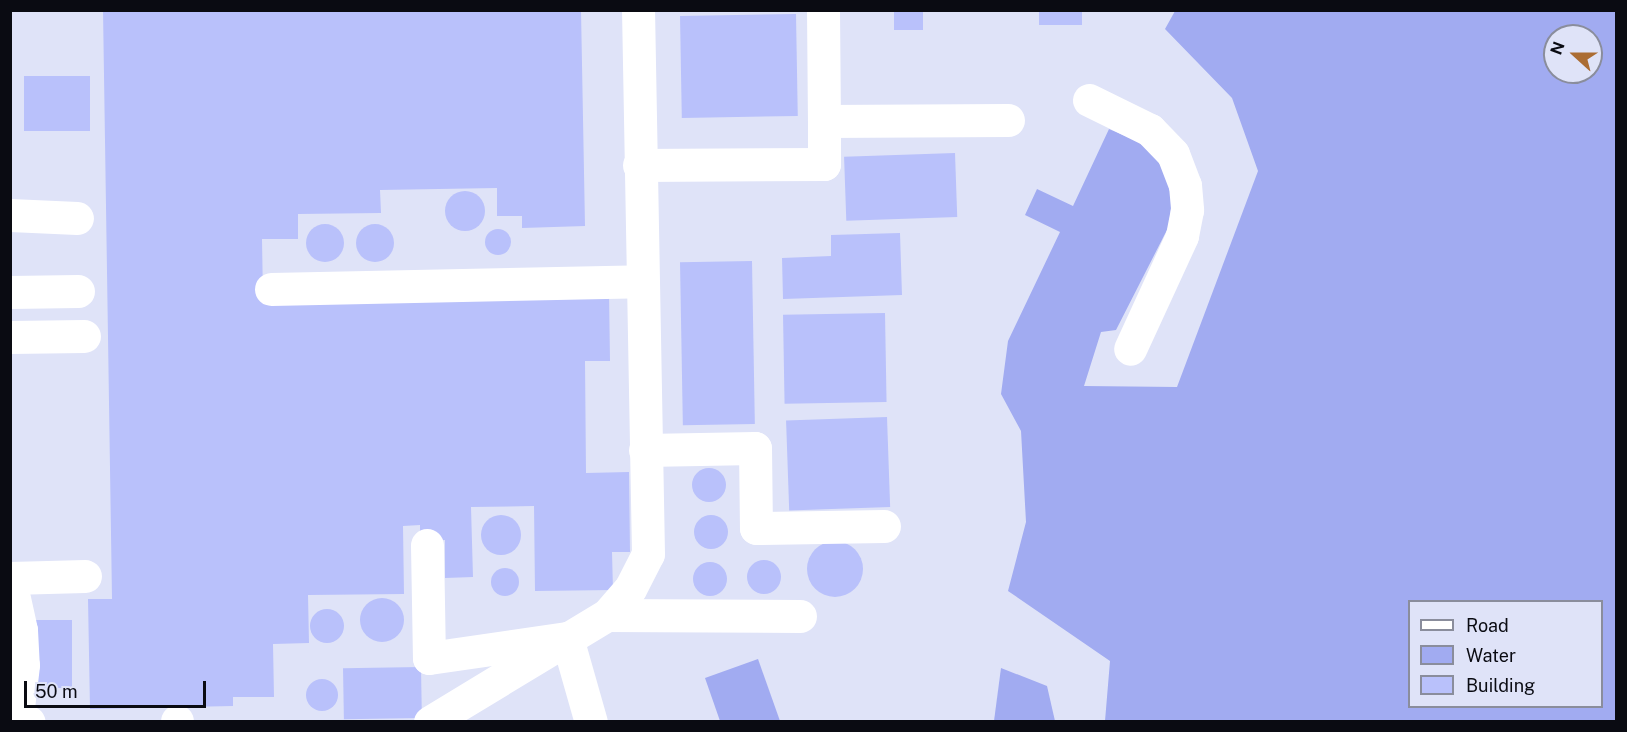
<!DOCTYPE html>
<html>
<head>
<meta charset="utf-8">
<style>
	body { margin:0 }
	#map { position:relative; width:1627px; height:732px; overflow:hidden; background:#dfe3f8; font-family:"Public Sans",sans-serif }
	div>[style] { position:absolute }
	.water>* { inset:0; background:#a1abf1 }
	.building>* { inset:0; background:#b9c1fb; transform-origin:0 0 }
	.round { border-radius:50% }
	.minor>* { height:33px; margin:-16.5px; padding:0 16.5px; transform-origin:16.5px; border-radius:16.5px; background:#fff }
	span { translate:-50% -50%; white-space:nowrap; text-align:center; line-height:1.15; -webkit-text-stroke:6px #dfe3f8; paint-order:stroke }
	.frame { position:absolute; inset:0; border:12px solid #0a0b12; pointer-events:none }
	.legend { position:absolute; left:1408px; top:600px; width:195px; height:108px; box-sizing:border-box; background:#dfe3f8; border:2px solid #8a8d9c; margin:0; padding:8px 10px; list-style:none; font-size:18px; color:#0a0b12 }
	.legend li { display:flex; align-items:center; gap:12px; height:30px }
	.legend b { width:30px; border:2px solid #8a8d9c }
	.north { position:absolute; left:1543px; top:24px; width:60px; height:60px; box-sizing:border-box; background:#dfe3f8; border:2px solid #8a8d9c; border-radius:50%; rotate:291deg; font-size:16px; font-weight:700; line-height:24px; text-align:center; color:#0a0b12 }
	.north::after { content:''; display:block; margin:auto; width:21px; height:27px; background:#ab6c33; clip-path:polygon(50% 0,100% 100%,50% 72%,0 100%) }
	.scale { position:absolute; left:24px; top:681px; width:182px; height:27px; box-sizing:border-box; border:3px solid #0a0b12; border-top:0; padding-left:8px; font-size:18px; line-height:21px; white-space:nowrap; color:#0a0b12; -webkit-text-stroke:4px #dfe3f8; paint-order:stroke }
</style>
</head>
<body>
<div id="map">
	<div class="water">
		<div style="clip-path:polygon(evenodd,1175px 11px,1616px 11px,1616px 721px,1105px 721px,1110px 661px,1008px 591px,1026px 522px,1021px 431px,1001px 394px,1008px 341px,1060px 232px,1025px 215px,1037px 189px,1073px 206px,1109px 129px,1142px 143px,1164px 167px,1172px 198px,1169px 226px,1116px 330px,1101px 332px,1084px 386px,1177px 387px,1258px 171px,1232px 98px,1165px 29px,1175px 11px,1555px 36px,1591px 36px,1591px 72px,1555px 72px,1555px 36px,1175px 11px,1410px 602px,1602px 602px,1602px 706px,1410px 706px,1410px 602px)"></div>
		<div style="clip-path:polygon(758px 659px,780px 721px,720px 721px,705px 678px)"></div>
		<div style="clip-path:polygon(1001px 668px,1047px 686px,1055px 721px,994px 721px)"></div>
	</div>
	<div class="building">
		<div style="clip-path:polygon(103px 10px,581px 10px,585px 226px,522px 228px,522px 216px,497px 216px,497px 188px,380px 190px,381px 213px,298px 214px,298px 239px,262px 239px,263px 297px,609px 291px,610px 361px,585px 361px,586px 473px,629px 472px,630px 552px,612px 552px,613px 590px,535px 591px,534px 506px,471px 507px,473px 577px,445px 578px,445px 540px,420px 540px,420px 525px,403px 526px,404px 594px,308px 595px,309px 643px,273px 644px,274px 697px,233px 697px,233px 706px,90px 709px,88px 599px,112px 599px)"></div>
		<div style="left:894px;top:10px;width:29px;height:20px"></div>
		<div style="left:1039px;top:10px;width:43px;height:15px"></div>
		<div style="left:796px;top:14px;width:102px;height:116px;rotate:89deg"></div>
		<div style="left:90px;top:76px;width:55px;height:66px;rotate:90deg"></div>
		<div style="left:955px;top:153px;width:64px;height:111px;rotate:88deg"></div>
		<div class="round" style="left:445px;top:191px;width:40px;height:40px"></div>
		<div class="round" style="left:356px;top:224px;width:38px;height:38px"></div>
		<div class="round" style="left:306px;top:224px;width:38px;height:38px"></div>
		<div class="round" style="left:485px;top:229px;width:26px;height:26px"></div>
		<div style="clip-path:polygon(900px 233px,902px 295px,783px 299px,782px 258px,831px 256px,831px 235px)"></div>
		<div style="left:752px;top:261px;width:163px;height:72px;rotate:89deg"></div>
		<div style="left:885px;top:313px;width:89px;height:102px;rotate:89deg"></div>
		<div style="left:887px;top:417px;width:90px;height:101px;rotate:88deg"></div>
		<div class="round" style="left:692px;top:468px;width:34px;height:34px"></div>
		<div class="round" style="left:694px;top:515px;width:34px;height:34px"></div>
		<div class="round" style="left:481px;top:515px;width:40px;height:40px"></div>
		<div class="round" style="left:807px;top:541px;width:56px;height:56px"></div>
		<div class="round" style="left:747px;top:560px;width:34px;height:34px"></div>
		<div class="round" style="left:693px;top:562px;width:34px;height:34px"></div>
		<div class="round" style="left:491px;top:568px;width:28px;height:28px"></div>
		<div class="round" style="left:360px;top:598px;width:44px;height:44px"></div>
		<div class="round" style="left:310px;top:609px;width:34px;height:34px"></div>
		<div style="left:35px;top:620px;width:37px;height:68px"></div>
		<div style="left:421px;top:667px;width:51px;height:78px;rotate:89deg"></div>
		<div class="round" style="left:306px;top:679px;width:32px;height:32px"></div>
	</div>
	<div class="minor">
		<div style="left:823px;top:10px;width:111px;rotate:89.5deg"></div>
		<div style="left:1089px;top:100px;width:68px;rotate:26.2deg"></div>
		<div style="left:1150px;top:130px;width:33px;rotate:46deg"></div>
		<div style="left:1173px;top:154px;width:33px;rotate:69deg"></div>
		<div style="left:1185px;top:185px;width:25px;rotate:85deg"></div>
		<div style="left:1187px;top:210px;width:26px;rotate:101deg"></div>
		<div style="left:1182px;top:236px;width:124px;rotate:114.7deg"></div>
		<div style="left:639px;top:165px;width:185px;rotate:-0.3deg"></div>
		<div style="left:824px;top:164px;width:43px;rotate:-90deg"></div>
		<div style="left:824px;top:121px;width:184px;rotate:-0.3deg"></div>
		<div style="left:10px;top:215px;width:67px;rotate:2.6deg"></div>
		<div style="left:271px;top:289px;width:371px;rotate:-1.2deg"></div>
		<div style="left:10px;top:292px;width:68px;rotate:-0.8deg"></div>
		<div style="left:10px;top:337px;width:74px;rotate:-0.8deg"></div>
		<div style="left:645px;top:450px;width:110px;rotate:-1deg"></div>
		<div style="left:755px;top:448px;width:80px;rotate:89.3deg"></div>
		<div style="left:756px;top:528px;width:128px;rotate:-0.9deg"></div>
		<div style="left:427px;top:545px;width:113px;rotate:89deg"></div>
		<div style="left:429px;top:658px;width:139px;rotate:-8.2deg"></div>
		<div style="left:567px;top:638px;width:87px;rotate:74.1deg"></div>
		<div style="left:10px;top:578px;width:75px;rotate:-1.5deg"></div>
		<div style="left:10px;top:580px;width:51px;rotate:77.6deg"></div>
		<div style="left:21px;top:630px;width:35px;rotate:87deg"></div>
		<div style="left:23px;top:665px;width:51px;rotate:96.7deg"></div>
		<div style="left:17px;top:716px;width:13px;rotate:27deg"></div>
		<div style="left:607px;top:615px;width:193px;rotate:0.3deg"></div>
		<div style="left:177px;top:721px;width:1px;rotate:90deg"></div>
		<div style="left:430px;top:722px;width:207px;rotate:-31.2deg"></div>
		<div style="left:607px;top:615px;width:35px;rotate:-49deg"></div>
		<div style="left:630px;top:589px;width:39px;rotate:-63deg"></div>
		<div style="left:648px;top:554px;width:544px;rotate:-91.05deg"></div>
	</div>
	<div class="frame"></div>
	<ul class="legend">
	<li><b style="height:8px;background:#fff"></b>Road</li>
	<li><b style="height:16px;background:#a1abf1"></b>Water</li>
	<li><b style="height:16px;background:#b9c1fb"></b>Building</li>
	</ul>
	<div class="north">N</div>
	<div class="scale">50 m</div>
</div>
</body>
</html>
